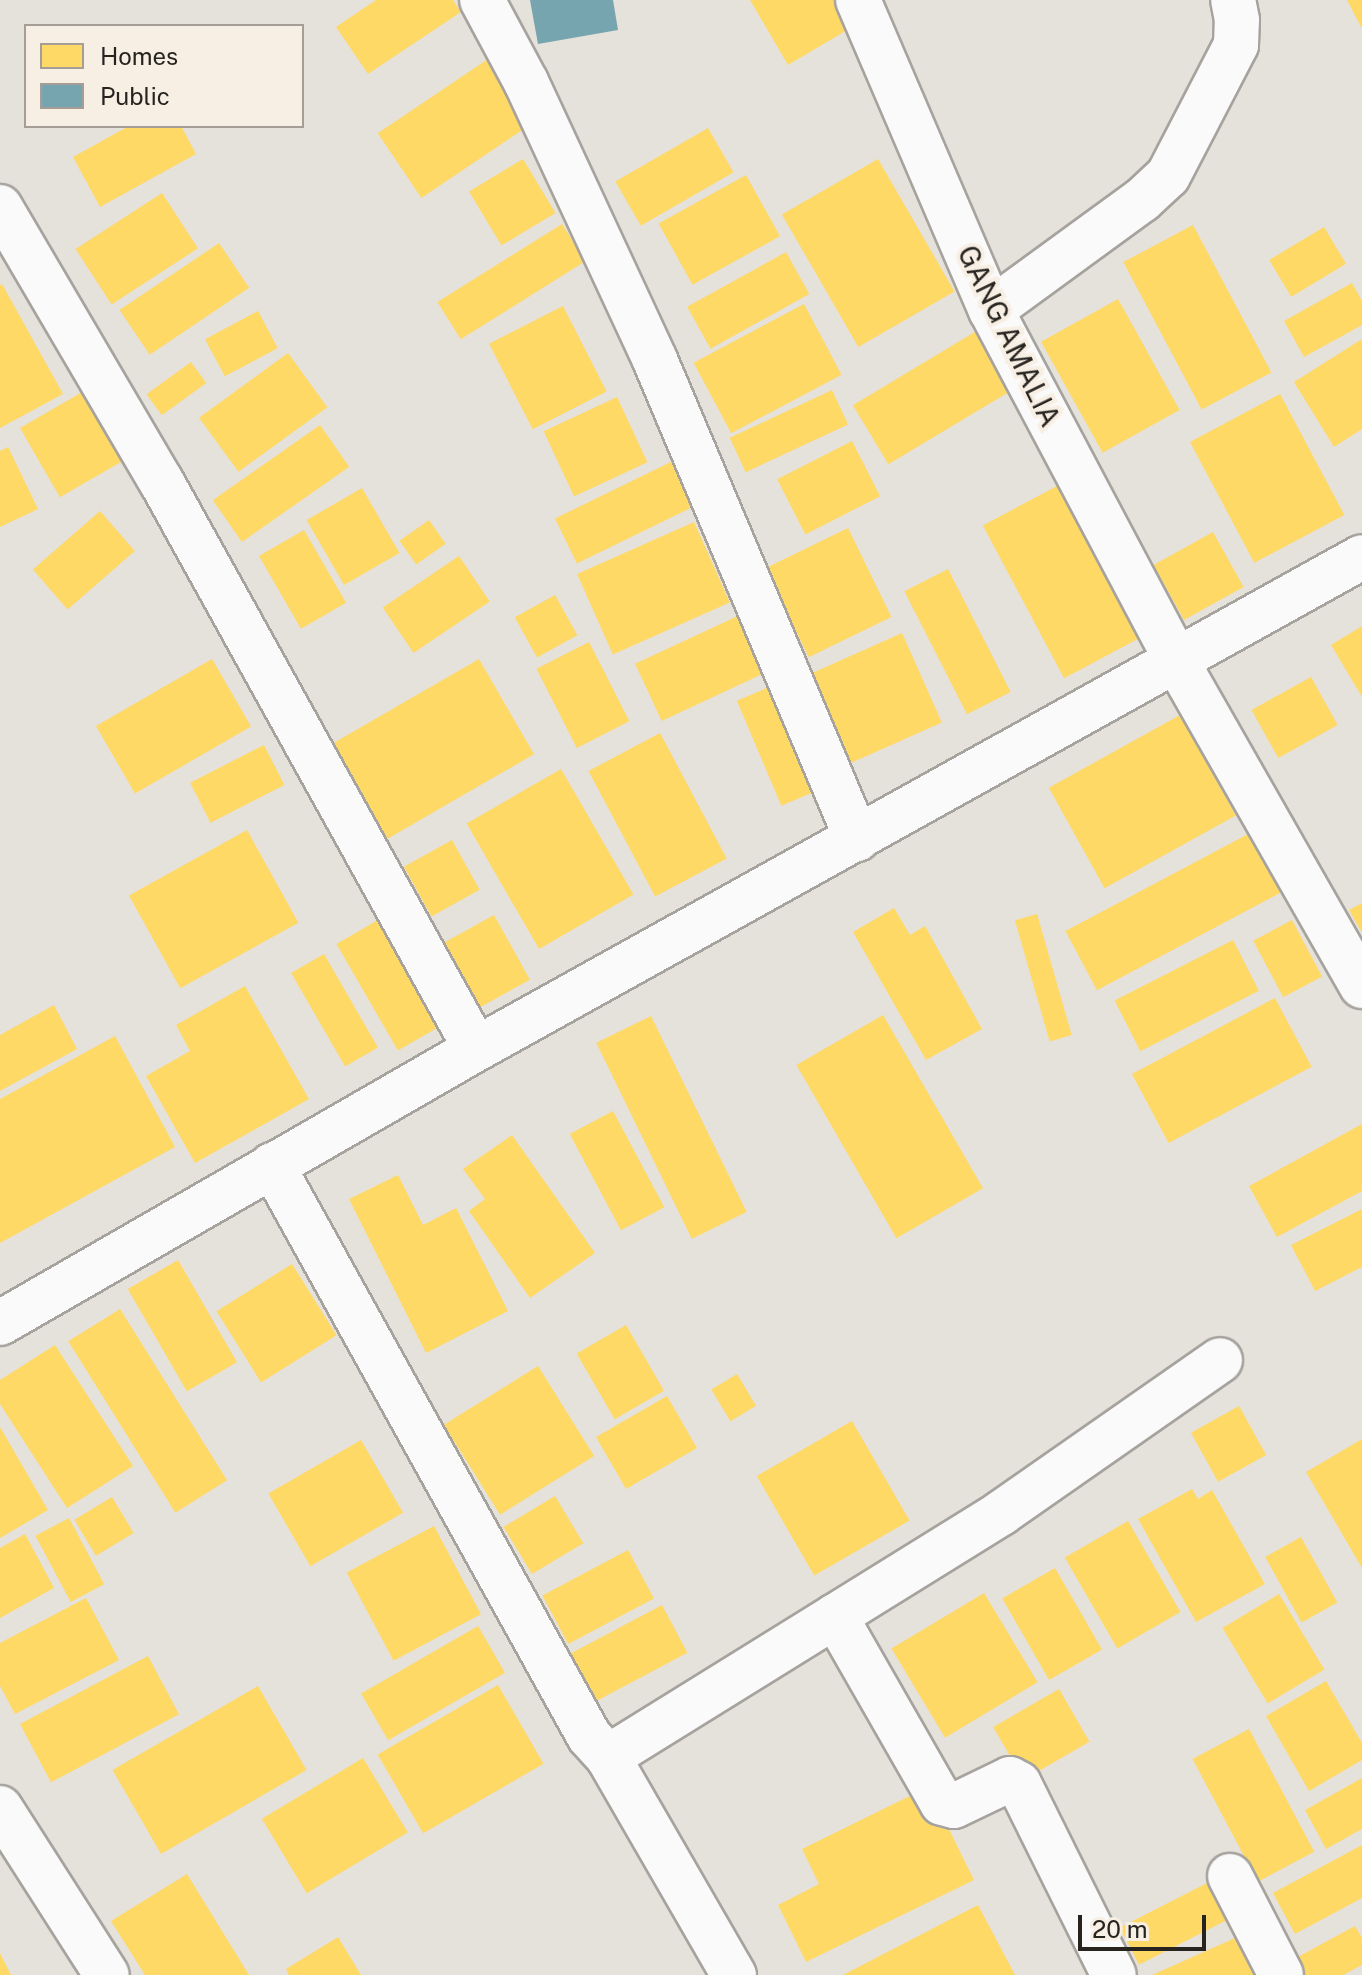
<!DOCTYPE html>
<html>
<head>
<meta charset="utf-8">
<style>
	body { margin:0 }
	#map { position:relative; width:1362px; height:1975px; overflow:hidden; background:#e5e1db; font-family:"Public Sans",sans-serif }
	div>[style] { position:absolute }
	.homes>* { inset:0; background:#ffd966; transform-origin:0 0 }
	.public>* { inset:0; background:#76a5af }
	.roads { filter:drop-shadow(2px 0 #a6a39e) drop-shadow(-2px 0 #a6a39e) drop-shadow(0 2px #a6a39e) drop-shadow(0 -2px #a6a39e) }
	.minor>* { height:44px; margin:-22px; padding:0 22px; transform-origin:22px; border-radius:22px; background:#fbfafa }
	span { translate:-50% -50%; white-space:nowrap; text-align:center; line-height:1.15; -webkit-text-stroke:8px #f7efe4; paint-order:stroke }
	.street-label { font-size:28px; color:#272420 }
	.legend { position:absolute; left:24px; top:24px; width:280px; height:104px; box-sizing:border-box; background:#f7efe4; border:2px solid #a49e96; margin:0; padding:10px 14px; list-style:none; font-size:24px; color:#272420 }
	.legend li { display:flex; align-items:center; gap:16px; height:40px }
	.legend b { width:40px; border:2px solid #a49e96 }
	.scale { position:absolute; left:1078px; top:1915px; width:128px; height:36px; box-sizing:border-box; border:4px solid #272420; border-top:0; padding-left:10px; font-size:24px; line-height:28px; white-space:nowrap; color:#272420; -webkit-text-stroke:6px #f7efe4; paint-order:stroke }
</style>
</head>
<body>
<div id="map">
	<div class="homes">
		<div style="clip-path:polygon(376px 0,453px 0,461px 12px,368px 74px,336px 27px)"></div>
		<div style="clip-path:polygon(750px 0,838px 0,854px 26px,788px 65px)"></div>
		<div style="clip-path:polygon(1347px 0,1362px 0,1362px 29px)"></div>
		<div style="left:488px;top:59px;width:78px;height:133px;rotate:56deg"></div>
		<div style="clip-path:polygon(129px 126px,181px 126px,196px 154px,100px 207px,73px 157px)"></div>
		<div style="left:708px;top:128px;width:51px;height:107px;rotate:60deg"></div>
		<div style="left:523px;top:159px;width:63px;height:63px;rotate:59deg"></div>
		<div style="left:878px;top:159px;width:153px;height:111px;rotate:60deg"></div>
		<div style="left:746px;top:175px;width:70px;height:100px;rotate:61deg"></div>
		<div style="left:162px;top:193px;width:66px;height:103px;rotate:57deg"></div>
		<div style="left:562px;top:224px;width:44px;height:147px;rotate:58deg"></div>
		<div style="left:1193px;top:225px;width:167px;height:79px;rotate:62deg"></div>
		<div style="left:1324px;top:227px;width:43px;height:64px;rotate:59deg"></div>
		<div style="left:219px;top:243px;width:54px;height:120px;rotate:56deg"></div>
		<div style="left:786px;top:252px;width:48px;height:113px;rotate:61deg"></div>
		<div style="clip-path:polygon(1352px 283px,1362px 301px,1362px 325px,1304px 357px,1284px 321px)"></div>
		<div style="clip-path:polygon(2px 284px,63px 394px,0 428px,0 285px)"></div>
		<div style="left:1118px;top:299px;width:127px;height:88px;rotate:61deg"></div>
		<div style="left:804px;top:304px;width:80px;height:125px;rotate:62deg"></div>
		<div style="left:563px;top:306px;width:96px;height:83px;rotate:63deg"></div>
		<div style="left:258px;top:311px;width:42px;height:60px;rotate:62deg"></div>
		<div style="left:978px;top:330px;width:69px;height:146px;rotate:59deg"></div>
		<div style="clip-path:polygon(1362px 339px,1362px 429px,1334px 447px,1294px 382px)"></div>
		<div style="left:288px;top:353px;width:67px;height:110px;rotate:54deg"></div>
		<div style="left:191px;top:362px;width:26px;height:55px;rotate:54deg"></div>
		<div style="left:832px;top:390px;width:38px;height:113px;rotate:65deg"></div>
		<div style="left:84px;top:391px;width:80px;height:74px;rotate:60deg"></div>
		<div style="left:1280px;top:394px;width:137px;height:102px;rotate:62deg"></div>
		<div style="left:617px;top:397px;width:72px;height:81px;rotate:65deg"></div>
		<div style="left:320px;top:425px;width:51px;height:131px;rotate:55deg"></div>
		<div style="left:852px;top:441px;width:62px;height:84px;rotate:63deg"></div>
		<div style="clip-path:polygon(8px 447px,38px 509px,0 527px,0 451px)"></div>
		<div style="left:679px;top:458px;width:50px;height:138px;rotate:64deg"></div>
		<div style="left:1057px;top:486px;width:173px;height:84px;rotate:62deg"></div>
		<div style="left:362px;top:488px;width:75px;height:64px;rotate:60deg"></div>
		<div style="left:100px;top:511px;width:53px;height:89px;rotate:49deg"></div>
		<div style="left:429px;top:520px;width:29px;height:36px;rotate:55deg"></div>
		<div style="left:694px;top:522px;width:88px;height:128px;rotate:66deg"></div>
		<div style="left:848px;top:528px;width:99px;height:92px;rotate:64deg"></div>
		<div style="left:304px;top:530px;width:84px;height:52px;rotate:60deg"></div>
		<div style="left:1213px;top:532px;width:63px;height:68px;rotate:61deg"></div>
		<div style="left:459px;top:556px;width:55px;height:92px;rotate:56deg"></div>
		<div style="left:948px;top:569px;width:138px;height:49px;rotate:63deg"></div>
		<div style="left:555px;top:595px;width:46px;height:46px;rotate:61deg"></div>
		<div style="left:742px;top:614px;width:63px;height:118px;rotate:65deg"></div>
		<div style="clip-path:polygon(1362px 626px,1362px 697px,1331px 645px)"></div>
		<div style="left:902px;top:633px;width:98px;height:102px;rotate:66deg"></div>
		<div style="left:589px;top:642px;width:89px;height:59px;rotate:63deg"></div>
		<div style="left:212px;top:659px;width:78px;height:134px;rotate:60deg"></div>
		<div style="left:479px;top:659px;width:110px;height:172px;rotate:60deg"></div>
		<div style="left:1311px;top:677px;width:55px;height:68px;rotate:61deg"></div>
		<div style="left:781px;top:682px;width:114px;height:48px;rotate:67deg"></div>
		<div style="left:1180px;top:715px;width:115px;height:150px;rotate:61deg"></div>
		<div style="left:660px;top:733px;width:142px;height:81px;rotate:62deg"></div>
		<div style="left:264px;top:745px;width:45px;height:83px;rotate:63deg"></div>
		<div style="left:561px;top:769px;width:145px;height:109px;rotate:60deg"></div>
		<div style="left:247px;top:830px;width:106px;height:135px;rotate:61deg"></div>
		<div style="left:1250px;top:833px;width:67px;height:209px;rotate:62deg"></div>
		<div style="left:452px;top:840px;width:57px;height:55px;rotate:61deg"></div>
		<div style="clip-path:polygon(1362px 903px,1362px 933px,1349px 910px)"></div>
		<div style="clip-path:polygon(894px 908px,910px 935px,925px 926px,982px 1029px,926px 1060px,853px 932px)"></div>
		<div style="left:1037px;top:914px;width:126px;height:23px;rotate:74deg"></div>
		<div style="left:494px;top:915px;width:74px;height:60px;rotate:61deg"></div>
		<div style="left:378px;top:920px;width:123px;height:48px;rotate:60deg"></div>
		<div style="left:1292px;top:920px;width:64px;height:44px;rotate:62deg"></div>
		<div style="left:1233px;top:940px;width:57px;height:133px;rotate:63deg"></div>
		<div style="left:324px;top:954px;width:108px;height:38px;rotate:60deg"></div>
		<div style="clip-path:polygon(245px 986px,309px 1099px,195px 1163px,146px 1076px,190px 1051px,176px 1025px)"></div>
		<div style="left:1275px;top:998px;width:78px;height:162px;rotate:62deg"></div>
		<div style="clip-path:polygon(54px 1005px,77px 1049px,0 1091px,0 1035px)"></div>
		<div style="left:883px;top:1015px;width:200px;height:100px;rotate:60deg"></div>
		<div style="left:651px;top:1016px;width:218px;height:61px;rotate:64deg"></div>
		<div style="clip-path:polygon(115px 1036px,175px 1147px,0 1243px,0 1099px)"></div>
		<div style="left:613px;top:1111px;width:109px;height:49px;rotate:62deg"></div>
		<div style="clip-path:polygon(1362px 1124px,1362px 1191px,1277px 1237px,1249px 1186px)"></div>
		<div style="clip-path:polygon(512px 1135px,595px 1253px,530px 1298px,469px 1211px,485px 1199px,463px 1169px)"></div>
		<div style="clip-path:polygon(398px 1175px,423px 1225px,456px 1208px,508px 1311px,426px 1353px,349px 1199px)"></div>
		<div style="clip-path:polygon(1362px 1209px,1362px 1267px,1315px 1291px,1291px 1245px)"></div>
		<div style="left:178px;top:1260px;width:118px;height:58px;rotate:60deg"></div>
		<div style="left:292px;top:1264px;width:84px;height:89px;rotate:58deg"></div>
		<div style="left:120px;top:1309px;width:202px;height:61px;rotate:58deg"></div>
		<div style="left:626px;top:1325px;width:76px;height:57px;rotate:60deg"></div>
		<div style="clip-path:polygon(55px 1345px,133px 1466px,67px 1508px,0 1404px,0 1380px)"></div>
		<div style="left:538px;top:1366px;width:106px;height:111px;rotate:58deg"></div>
		<div style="left:737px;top:1374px;width:37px;height:30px;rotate:59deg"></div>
		<div style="left:667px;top:1396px;width:60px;height:82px;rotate:60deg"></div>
		<div style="left:1239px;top:1406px;width:56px;height:55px;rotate:61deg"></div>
		<div style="left:852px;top:1421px;width:115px;height:110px;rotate:60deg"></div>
		<div style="clip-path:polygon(0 1427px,48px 1510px,0 1538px)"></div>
		<div style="clip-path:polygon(1362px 1439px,1362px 1568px,1306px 1472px)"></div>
		<div style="left:361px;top:1440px;width:84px;height:107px;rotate:60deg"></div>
		<div style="clip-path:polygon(1192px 1489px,1198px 1499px,1212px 1490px,1265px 1584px,1196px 1622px,1138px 1519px)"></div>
		<div style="left:555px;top:1496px;width:55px;height:60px;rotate:59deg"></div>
		<div style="left:112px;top:1497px;width:42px;height:44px;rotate:59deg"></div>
		<div style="left:69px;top:1518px;width:75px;height:38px;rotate:62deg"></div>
		<div style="left:1128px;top:1521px;width:105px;height:73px;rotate:60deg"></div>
		<div style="left:434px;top:1526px;width:100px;height:99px;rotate:62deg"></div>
		<div style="clip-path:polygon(25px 1534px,54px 1588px,0 1618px,0 1548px)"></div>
		<div style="left:1301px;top:1537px;width:75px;height:41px;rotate:61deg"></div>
		<div style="left:628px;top:1550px;width:55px;height:97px;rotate:62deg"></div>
		<div style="left:1055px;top:1568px;width:94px;height:61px;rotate:60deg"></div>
		<div style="left:984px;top:1593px;width:104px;height:108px;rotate:59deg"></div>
		<div style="left:1279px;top:1594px;width:88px;height:66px;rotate:59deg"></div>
		<div style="clip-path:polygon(86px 1598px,119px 1660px,15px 1714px,0 1686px,0 1643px)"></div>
		<div style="left:662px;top:1605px;width:54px;height:104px;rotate:62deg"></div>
		<div style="left:478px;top:1626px;width:54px;height:135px;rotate:60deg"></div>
		<div style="left:148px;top:1656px;width:66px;height:145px;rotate:62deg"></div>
		<div style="clip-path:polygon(1326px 1681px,1362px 1743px,1362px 1760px,1309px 1791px,1266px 1716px)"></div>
		<div style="left:498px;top:1685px;width:91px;height:139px;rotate:60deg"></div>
		<div style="left:258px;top:1686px;width:97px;height:168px;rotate:60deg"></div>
		<div style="left:1059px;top:1689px;width:61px;height:76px;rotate:60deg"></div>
		<div style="left:1249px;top:1729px;width:139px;height:64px;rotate:62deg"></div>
		<div style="left:363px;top:1758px;width:87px;height:118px;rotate:59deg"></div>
		<div style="clip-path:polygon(1362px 1778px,1362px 1829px,1326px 1849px,1305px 1810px)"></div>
		<div style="clip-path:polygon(928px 1787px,974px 1880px,806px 1962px,778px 1905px,819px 1884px,802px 1849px)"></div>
		<div style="clip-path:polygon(1362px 1845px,1362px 1898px,1295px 1934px,1273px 1893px)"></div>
		<div style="clip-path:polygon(187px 1874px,249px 1975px,145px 1975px,111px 1921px)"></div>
		<div style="left:1209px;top:1882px;width:42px;height:100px;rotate:63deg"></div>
		<div style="clip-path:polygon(978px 1905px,1015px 1975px,843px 1975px)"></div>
		<div style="clip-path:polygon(1355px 1926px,1362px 1938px,1362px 1965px,1343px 1975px,1303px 1975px,1294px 1959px)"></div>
		<div style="clip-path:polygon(1244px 1934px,1262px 1975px,1152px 1975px)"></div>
		<div style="clip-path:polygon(338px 1937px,361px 1975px,289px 1975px,286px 1969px)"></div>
		<div style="clip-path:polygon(0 1953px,11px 1975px,0 1975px)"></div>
	</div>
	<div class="public">
		<div style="clip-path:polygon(530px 0,613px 0,618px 30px,538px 44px)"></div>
	</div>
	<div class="roads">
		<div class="minor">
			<div style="left:482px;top:0;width:93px;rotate:61.8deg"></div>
			<div style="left:526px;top:82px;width:306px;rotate:65.1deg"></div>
			<div style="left:655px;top:360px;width:520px;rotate:67.13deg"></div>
			<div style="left:858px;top:0;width:337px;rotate:66.8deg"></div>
			<div style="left:991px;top:310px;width:398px;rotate:62.1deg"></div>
			<div style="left:1177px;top:662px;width:373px;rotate:60.3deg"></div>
			<div style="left:0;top:207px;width:318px;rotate:59.6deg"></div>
			<div style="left:161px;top:481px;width:649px;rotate:60.99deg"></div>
			<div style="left:991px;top:310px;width:187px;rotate:-36.1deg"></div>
			<div style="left:1142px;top:200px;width:35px;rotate:-43deg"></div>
			<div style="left:1168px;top:176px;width:148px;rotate:-62.6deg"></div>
			<div style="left:1236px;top:45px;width:25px;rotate:-88deg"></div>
			<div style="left:1237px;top:20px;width:20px;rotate:-101deg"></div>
			<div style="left:272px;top:1165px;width:653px;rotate:60.96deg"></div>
			<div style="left:589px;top:1736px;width:28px;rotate:48deg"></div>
			<div style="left:608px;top:1757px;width:252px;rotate:60deg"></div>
			<div style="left:0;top:1323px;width:549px;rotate:-29.93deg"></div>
			<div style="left:476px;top:1049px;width:1013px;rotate:-29.04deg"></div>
			<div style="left:835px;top:1616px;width:215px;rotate:60.2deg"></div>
			<div style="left:942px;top:1803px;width:12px;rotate:14deg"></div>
			<div style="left:954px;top:1806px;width:62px;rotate:-25.7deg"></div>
			<div style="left:1010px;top:1779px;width:10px;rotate:29deg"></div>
			<div style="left:1019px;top:1784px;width:213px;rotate:63.6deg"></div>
			<div style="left:608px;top:1757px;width:463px;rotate:-31.8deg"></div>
			<div style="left:1001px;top:1513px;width:267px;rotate:-34.9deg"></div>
			<div style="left:0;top:1808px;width:198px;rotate:57.4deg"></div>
			<div style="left:1230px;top:1876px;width:111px;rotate:62.7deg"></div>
		</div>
	</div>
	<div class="street-label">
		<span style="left:1009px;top:336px;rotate:64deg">GANG AMALIA</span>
	</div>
	<ul class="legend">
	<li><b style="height:22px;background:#ffd966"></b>Homes</li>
	<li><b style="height:22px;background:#76a5af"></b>Public</li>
	</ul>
	<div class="scale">20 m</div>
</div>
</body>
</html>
